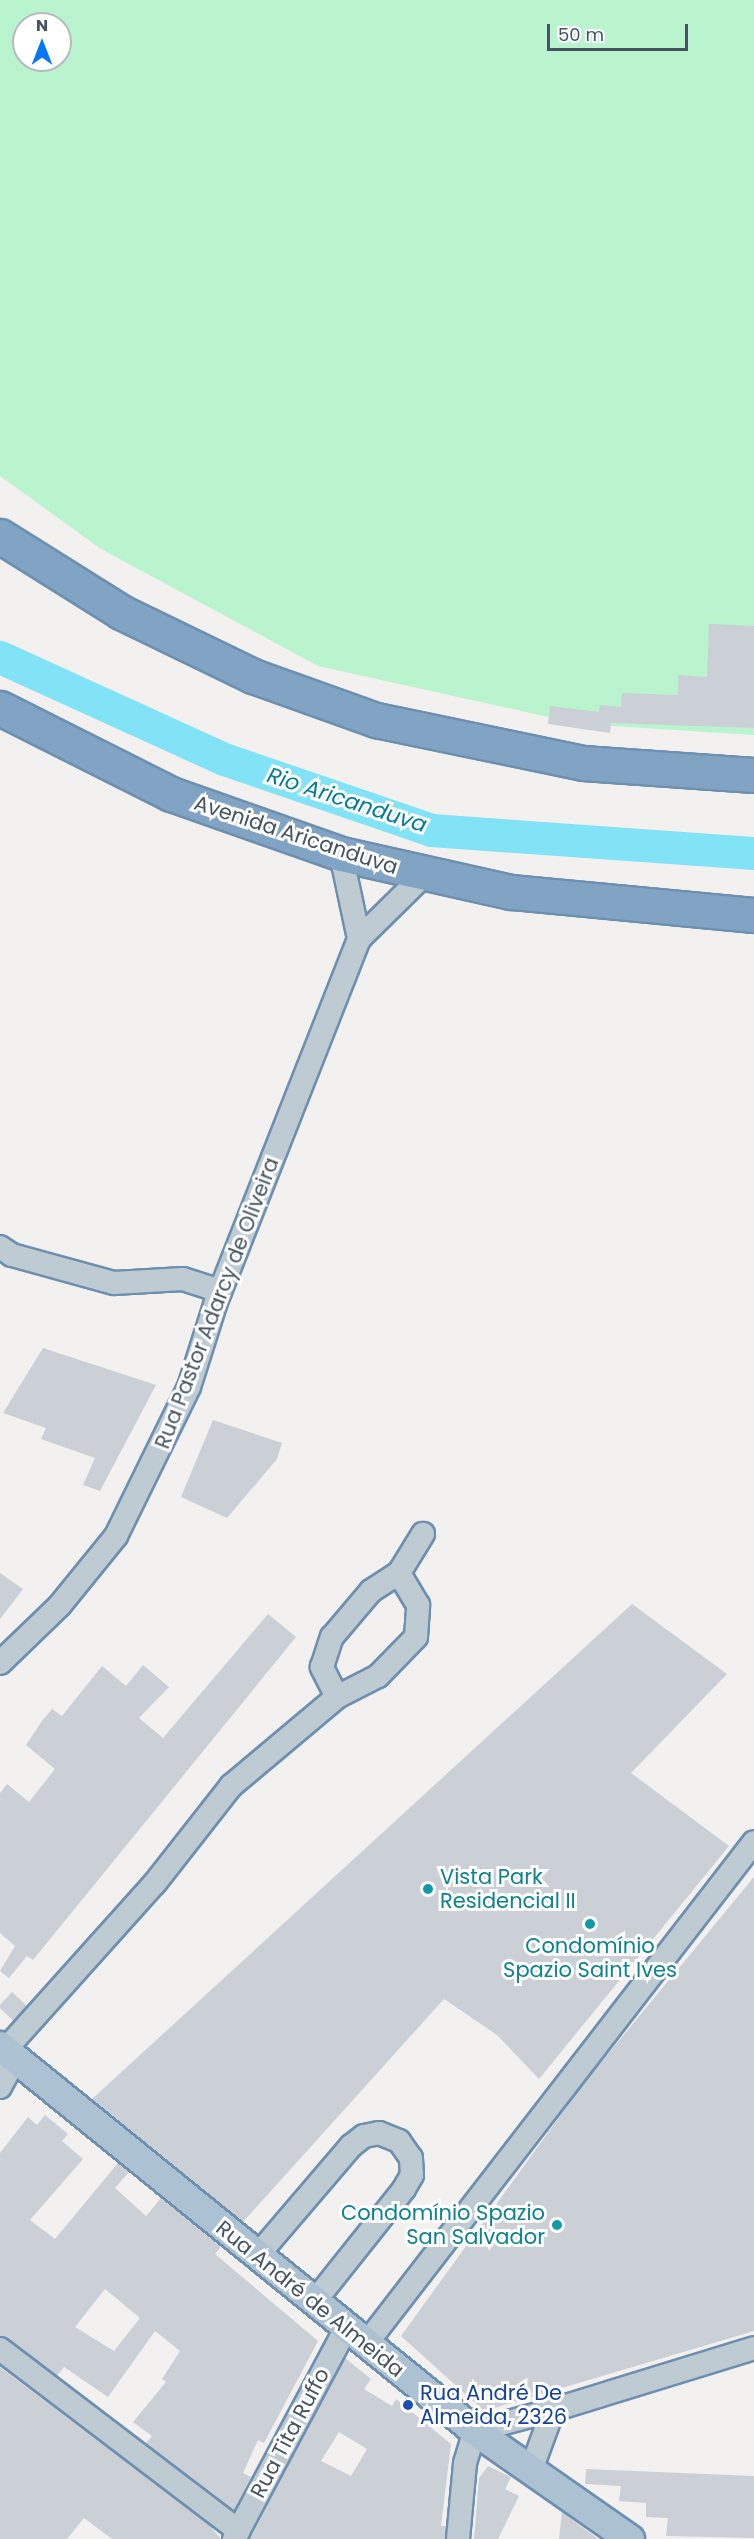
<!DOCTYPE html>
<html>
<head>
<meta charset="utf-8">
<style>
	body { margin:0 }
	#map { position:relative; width:754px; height:2539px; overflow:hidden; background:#f3f0f0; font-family:Poppins,sans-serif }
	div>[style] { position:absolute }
	.green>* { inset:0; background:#baf4ce }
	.river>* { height:33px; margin:-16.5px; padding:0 16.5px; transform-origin:16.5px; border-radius:16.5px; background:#82e2f6 }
	.building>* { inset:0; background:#cbcfd6; transform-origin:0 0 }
	.roads { filter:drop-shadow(2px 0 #6d8fb0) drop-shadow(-2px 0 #6d8fb0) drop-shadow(0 2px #6d8fb0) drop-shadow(0 -2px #6d8fb0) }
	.minor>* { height:22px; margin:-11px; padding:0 11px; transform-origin:11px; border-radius:11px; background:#bfcbd3 }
	.major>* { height:28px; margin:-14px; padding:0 14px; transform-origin:14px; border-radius:14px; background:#acc1d2 }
	.highway>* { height:33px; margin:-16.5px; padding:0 16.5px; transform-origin:16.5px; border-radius:16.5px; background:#82a4c4 }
	.dots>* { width:16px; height:16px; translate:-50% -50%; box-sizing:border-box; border:3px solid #fff; border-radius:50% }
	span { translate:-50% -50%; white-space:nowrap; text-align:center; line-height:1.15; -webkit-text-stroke:6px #fff; paint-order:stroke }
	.street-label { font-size:21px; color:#455460 }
	.culture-label { font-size:21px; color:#0d838f }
	.left { translate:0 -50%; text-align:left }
	.right { translate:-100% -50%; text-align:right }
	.transit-label { font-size:21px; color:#164399 }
	.water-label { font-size:22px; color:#037d97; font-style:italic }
	.north { position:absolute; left:12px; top:12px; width:60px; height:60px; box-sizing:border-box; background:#fff; border:2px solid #b5bbbf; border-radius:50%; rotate:0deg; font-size:16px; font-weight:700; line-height:24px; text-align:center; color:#455460 }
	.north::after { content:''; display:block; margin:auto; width:21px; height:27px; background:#0477f8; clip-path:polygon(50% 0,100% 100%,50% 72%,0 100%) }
	.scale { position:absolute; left:547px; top:24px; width:141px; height:27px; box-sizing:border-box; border:3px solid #455460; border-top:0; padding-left:8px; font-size:18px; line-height:21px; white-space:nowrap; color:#455460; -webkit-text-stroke:4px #fff; paint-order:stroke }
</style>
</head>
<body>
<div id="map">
	<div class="green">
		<div style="clip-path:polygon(evenodd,0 0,754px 0,754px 735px,580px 724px,318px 666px,101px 549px,0 476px,0 0,24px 24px,60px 24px,60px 60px,24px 60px,24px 24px)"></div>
	</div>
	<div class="river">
		<div style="left:0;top:657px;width:246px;rotate:24.5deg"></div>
		<div style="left:224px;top:759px;width:219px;rotate:18.9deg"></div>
		<div style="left:431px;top:830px;width:324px;rotate:4.1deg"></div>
	</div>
	<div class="building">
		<div style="clip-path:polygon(709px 624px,754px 626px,754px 728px,611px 723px,610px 733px,548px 724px,550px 706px,599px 712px,600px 705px,621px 707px,622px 693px,678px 695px,678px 675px,707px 677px)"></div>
		<div style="clip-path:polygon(43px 1348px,156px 1385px,100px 1491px,83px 1485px,95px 1458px,41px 1439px,46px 1428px,3px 1413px)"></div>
		<div style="clip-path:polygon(213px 1420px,282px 1443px,277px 1459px,227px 1518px,181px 1497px)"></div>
		<div style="clip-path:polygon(0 1573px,23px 1589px,0 1619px)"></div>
		<div style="clip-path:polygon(632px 1604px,727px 1674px,631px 1773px,729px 1846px,539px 2079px,497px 2035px,444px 1999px,243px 2222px,92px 2099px)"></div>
		<div style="clip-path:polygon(268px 1614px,296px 1637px,33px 1960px,27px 1956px,9px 1978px,0 1971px,15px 1946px,0 1933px,0 1793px,7px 1784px,29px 1802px,55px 1769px,26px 1745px,42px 1721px,52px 1709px,62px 1716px,102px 1666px,126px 1686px,143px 1665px,169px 1687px,139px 1718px,163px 1738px)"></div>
		<div style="clip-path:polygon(754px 1877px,754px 2331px,484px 2411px,401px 2336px,584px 2083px)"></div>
		<div style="left:12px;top:1992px;width:21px;height:20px;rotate:43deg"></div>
		<div style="clip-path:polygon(evenodd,45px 2115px,68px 2134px,62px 2141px,83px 2159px,30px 2220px,55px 2239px,118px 2163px,129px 2172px,115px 2188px,146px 2216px,161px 2198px,221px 2247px,215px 2254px,318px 2341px,264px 2443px,258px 2440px,243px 2473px,251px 2477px,234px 2510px,146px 2443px,152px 2436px,133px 2422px,166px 2382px,162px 2379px,180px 2351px,155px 2331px,108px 2397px,64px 2367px,57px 2376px,0 2336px,0 2153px,28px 2117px,37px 2125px,45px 2115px,105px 2289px,140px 2318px,114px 2351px,75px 2327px,105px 2289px)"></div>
		<div style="clip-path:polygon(evenodd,345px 2358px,371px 2379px,364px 2389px,392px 2406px,396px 2399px,451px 2444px,441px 2526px,446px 2526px,445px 2539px,250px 2539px,345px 2358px,339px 2432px,367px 2449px,351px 2476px,321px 2461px,339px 2432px)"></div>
		<div style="clip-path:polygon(0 2367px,209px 2525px,221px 2539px,112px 2539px,84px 2518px,67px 2539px,0 2539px)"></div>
		<div style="clip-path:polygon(488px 2466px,511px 2477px,505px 2489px,519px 2496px,498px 2539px,474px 2539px,479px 2478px)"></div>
		<div style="clip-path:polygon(586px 2469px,754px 2476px,754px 2538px,666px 2536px,668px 2518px,646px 2517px,646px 2503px,619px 2501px,621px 2486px,585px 2484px)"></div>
		<div style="clip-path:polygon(562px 2512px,575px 2522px,598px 2539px,559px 2539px)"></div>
	</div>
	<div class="roads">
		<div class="minor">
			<div style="left:341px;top:854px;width:87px;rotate:78deg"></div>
			<div style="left:0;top:1247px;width:14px;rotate:34deg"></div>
			<div style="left:12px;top:1255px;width:106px;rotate:15.4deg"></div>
			<div style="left:114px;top:1283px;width:69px;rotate:-3.3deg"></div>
			<div style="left:183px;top:1279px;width:39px;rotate:18deg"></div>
			<div style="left:0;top:1663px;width:83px;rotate:-44deg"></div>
			<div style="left:60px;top:1605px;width:89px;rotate:-50.9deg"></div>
			<div style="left:116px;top:1536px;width:166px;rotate:-63.9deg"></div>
			<div style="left:189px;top:1387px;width:89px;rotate:-72.4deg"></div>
			<div style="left:216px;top:1302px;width:390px;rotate:-68.5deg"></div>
			<div style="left:359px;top:939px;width:91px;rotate:-44.6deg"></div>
			<div style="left:337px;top:1697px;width:34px;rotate:-117deg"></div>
			<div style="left:322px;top:1667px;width:32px;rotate:-72deg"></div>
			<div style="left:332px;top:1637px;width:60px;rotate:-49.7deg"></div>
			<div style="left:371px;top:1591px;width:33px;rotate:-33deg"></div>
			<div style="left:399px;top:1573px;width:46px;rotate:-58.4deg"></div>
			<div style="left:5px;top:2050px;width:224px;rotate:-48.1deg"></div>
			<div style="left:155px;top:1883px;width:123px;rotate:-51.9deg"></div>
			<div style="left:231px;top:1786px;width:138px;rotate:-40deg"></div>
			<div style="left:337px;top:1697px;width:46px;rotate:-27.1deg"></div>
			<div style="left:378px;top:1676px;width:54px;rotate:-45.7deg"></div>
			<div style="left:416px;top:1637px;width:32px;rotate:-86deg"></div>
			<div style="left:418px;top:1605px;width:37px;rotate:-121deg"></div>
			<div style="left:0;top:2087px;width:32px;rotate:-62deg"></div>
			<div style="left:257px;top:2256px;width:145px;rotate:-49.5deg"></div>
			<div style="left:351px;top:2146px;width:16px;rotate:-38deg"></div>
			<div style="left:364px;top:2136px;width:15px;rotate:-11deg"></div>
			<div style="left:379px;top:2133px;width:22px;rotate:22deg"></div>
			<div style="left:399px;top:2141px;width:21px;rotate:55deg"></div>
			<div style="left:411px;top:2158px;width:17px;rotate:87deg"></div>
			<div style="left:412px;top:2175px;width:16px;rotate:120deg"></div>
			<div style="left:404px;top:2189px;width:144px;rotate:128.5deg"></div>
			<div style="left:366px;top:2344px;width:634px;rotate:-52.3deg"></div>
			<div style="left:0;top:2349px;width:300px;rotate:37.3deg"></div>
			<div style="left:553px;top:2410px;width:210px;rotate:-17.1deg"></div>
			<div style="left:234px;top:2539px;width:239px;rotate:-62deg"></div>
			<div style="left:458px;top:2539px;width:76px;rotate:-84.7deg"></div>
			<div style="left:465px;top:2463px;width:34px;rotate:-73deg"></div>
			<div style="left:475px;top:2431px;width:81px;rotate:-15.1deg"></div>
			<div style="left:553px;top:2410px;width:64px;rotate:110.1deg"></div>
		</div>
		<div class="major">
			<div style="left:0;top:2046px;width:611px;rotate:39.03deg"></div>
			<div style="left:475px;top:2431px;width:189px;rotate:34.9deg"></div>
		</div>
		<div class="highway">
			<div style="left:0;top:536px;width:143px;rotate:32.1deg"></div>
			<div style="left:121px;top:612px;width:147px;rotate:25.9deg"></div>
			<div style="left:253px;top:676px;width:131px;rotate:19.7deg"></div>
			<div style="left:376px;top:720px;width:211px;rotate:11.7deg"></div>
			<div style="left:583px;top:763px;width:171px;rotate:4deg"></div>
			<div style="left:0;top:708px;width:191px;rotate:26.7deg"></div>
			<div style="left:171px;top:794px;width:180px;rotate:19.4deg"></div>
			<div style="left:341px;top:854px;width:174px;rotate:12.6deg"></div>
			<div style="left:511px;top:892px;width:244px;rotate:5.4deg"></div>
		</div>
	</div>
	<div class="dots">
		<div style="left:428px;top:1889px;background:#0f9aa8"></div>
		<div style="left:590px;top:1924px;background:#0f9aa8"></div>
		<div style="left:557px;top:2225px;background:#0f9aa8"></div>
		<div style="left:408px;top:2405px;background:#1a4fb4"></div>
	</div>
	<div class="street-label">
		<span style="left:296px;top:835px;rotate:18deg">Avenida Aricanduva</span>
		<span style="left:217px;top:1303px;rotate:-69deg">Rua Pastor Adarcy de Oliveira</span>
		<span style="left:310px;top:2299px;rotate:39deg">Rua André de Almeida</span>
		<span style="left:290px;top:2433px;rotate:-62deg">Rua Tita Ruffo</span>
	</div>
	<div class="culture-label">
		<span class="left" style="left:440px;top:1889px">Vista Park<br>Residencial II</span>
		<span style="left:590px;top:1958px">Condomínio<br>Spazio Saint Ives</span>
		<span class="right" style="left:545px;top:2225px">Condomínio Spazio<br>San Salvador</span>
	</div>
	<div class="transit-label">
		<span class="left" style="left:420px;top:2405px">Rua André De<br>Almeida, 2326</span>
	</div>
	<div class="water-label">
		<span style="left:347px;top:800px;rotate:18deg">Rio Aricanduva</span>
	</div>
	<div class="north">N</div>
	<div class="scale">50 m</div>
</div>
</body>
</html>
